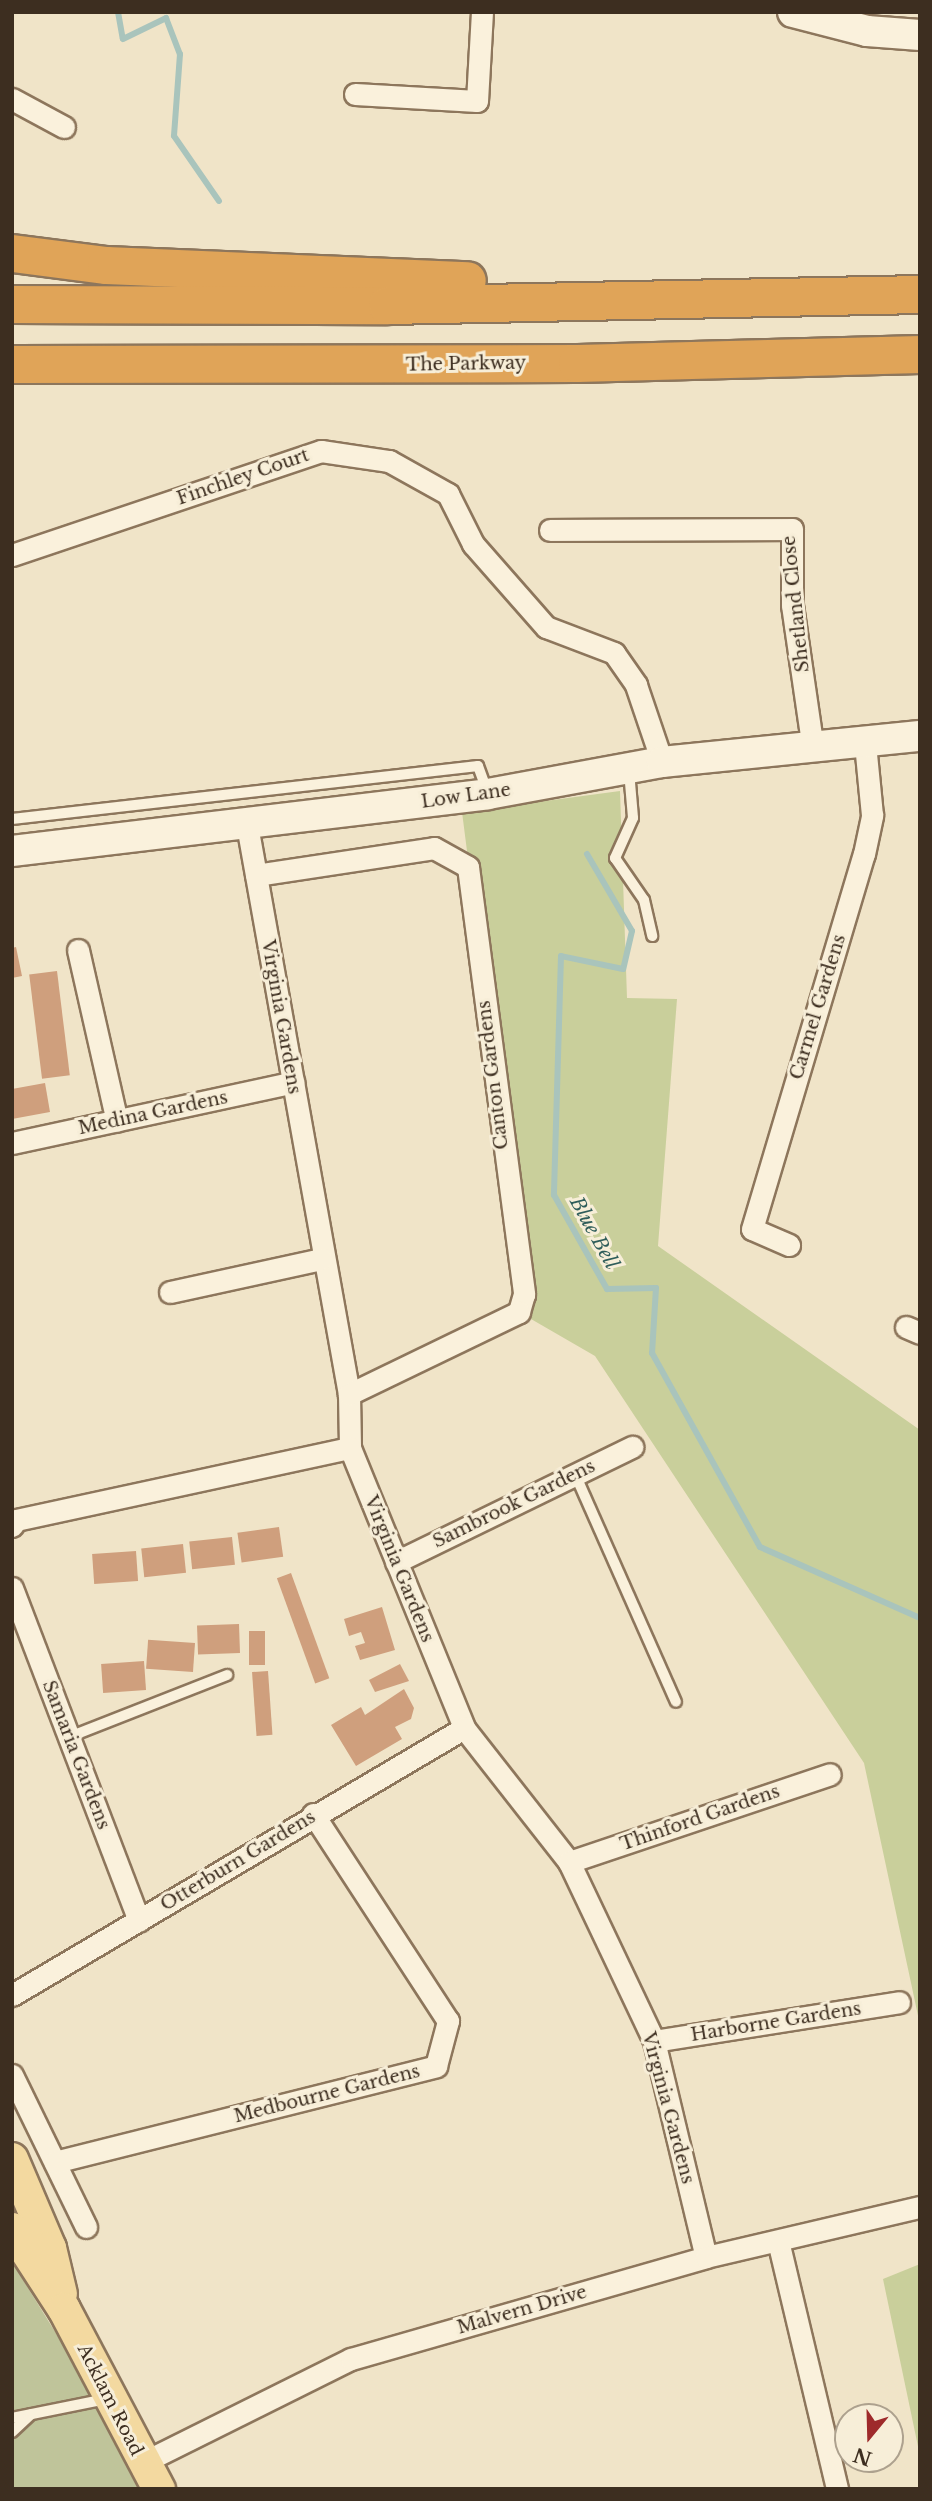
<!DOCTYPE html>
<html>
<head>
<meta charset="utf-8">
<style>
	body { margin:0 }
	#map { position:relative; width:932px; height:2501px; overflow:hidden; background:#f0e4c8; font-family:"Libre Baskerville",serif }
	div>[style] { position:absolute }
	.green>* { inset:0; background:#c9cf9b }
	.cemetery>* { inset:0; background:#bfc49a }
	.stream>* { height:6px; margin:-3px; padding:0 3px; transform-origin:3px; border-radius:3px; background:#a9c4bc }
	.building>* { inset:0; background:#cf9f7d; transform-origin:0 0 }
	.roads { filter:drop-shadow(2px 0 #8d765c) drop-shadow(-2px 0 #8d765c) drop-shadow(0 2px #8d765c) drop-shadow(0 -2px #8d765c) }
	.lane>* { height:10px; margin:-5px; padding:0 5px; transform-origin:5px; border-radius:5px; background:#faf1dc }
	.street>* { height:21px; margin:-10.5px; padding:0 10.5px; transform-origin:10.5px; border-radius:10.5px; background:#faf1dc }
	.secondary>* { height:30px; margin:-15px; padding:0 15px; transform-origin:15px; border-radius:15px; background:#faf1dc }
	.primary>* { height:32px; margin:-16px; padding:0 16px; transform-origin:16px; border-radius:16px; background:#f3d9a0 }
	.highway>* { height:37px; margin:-18.5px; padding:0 18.5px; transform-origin:18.5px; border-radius:18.5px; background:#e0a458 }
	span { translate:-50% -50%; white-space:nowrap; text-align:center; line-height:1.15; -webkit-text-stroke:6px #f7eed8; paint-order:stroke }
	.street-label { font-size:18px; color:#3d2e20 }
	.water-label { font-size:19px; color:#2f5d5a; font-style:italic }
	.frame { position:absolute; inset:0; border:14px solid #3d2e20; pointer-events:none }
	.north { position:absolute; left:834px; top:2403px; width:70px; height:70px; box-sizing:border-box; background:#f7eed8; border:2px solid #ada18e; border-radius:50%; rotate:199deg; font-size:19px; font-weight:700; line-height:28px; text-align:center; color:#3d2e20 }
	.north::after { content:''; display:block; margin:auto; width:24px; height:32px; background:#9e2a2b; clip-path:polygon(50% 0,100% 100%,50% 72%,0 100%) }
</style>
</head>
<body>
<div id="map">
	<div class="green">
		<div style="clip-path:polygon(620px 791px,627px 998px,677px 999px,658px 1246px,920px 1430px,920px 2025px,864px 1763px,595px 1356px,531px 1319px,532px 1284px,512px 1202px,462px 812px)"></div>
		<div style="clip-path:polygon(920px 2264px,920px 2456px,883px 2279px)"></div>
	</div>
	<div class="cemetery">
		<div style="clip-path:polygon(12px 2262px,152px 2489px,12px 2489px)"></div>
	</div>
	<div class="stream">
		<div style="left:118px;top:12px;width:27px;rotate:80deg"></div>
		<div style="left:123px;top:39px;width:48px;rotate:-26deg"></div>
		<div style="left:166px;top:18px;width:39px;rotate:69deg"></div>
		<div style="left:180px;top:54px;width:82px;rotate:94.2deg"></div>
		<div style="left:174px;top:136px;width:79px;rotate:55.3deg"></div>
		<div style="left:587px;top:854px;width:89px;rotate:59.7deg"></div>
		<div style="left:632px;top:931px;width:39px;rotate:103deg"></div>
		<div style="left:623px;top:969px;width:63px;rotate:-168.2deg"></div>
		<div style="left:561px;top:956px;width:239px;rotate:91.7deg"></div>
		<div style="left:554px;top:1195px;width:108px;rotate:60.6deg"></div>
		<div style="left:607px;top:1289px;width:49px;rotate:-1.2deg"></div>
		<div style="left:656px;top:1288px;width:65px;rotate:93.5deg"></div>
		<div style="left:652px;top:1353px;width:222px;rotate:60.9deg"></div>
		<div style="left:760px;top:1547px;width:175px;rotate:23.9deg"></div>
	</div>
	<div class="building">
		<div style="clip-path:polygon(16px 947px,22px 976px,12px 978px,12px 948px)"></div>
		<div style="left:57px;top:971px;width:105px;height:28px;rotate:83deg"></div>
		<div style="clip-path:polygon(45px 1083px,50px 1112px,12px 1119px,12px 1089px)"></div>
		<div style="left:279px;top:1527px;width:30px;height:42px;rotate:82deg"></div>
		<div style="left:232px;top:1537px;width:28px;height:43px;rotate:84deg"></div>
		<div style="left:183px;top:1544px;width:29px;height:42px;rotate:84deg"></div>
		<div style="left:136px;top:1551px;width:30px;height:44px;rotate:86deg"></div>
		<div style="left:291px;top:1573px;width:112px;height:15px;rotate:70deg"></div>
		<div style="clip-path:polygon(382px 1607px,395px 1650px,360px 1660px,355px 1646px,365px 1643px,361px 1632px,349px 1636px,344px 1619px)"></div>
		<div style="left:239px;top:1624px;width:29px;height:42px;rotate:88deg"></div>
		<div style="left:249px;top:1631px;width:16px;height:34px"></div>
		<div style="left:195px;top:1643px;width:29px;height:47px;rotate:94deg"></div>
		<div style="left:144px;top:1661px;width:29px;height:43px;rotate:86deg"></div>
		<div style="clip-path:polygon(400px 1664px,409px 1681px,375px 1692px,369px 1680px)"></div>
		<div style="left:268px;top:1671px;width:64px;height:16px;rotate:86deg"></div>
		<div style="clip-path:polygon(404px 1689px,414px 1708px,411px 1719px,395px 1727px,402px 1739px,356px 1766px,331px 1725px,361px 1707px,365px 1715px)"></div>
	</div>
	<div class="roads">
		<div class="lane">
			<div style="left:629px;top:771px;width:47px;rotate:85.1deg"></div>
			<div style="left:633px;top:818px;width:44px;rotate:114.2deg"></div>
			<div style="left:615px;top:858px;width:51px;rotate:55.4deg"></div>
			<div style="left:644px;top:900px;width:37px;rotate:77deg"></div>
			<div style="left:12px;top:819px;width:469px;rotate:-6.5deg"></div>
			<div style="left:478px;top:766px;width:27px;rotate:70deg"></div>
			<div style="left:575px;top:1474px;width:249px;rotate:66.1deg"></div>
			<div style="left:69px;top:1737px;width:170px;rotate:-21.4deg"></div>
			<div style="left:12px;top:2418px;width:96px;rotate:-11.4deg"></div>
			<div style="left:12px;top:2432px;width:26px;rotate:-43deg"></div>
		</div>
		<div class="street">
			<div style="left:355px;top:94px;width:122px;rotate:3.3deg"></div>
			<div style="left:477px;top:101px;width:89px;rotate:-86.8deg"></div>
			<div style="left:12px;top:99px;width:59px;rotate:28.3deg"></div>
			<div style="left:550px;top:530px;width:242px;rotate:-0.2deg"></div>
			<div style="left:792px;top:529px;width:76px;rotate:90deg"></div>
			<div style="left:792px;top:605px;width:146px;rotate:81.7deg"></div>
			<div style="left:12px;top:555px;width:326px;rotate:-18.6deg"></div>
			<div style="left:321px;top:451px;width:69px;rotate:8.4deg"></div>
			<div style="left:389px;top:461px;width:68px;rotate:29.2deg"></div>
			<div style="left:448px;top:494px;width:56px;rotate:63.4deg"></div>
			<div style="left:473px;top:544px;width:111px;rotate:48.7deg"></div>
			<div style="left:546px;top:627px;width:73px;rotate:20.9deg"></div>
			<div style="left:614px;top:653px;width:39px;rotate:55deg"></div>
			<div style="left:636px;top:685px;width:81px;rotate:71.3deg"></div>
			<div style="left:247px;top:825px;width:578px;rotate:79.84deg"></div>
			<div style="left:349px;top:1394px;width:54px;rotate:88.9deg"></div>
			<div style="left:350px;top:1448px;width:302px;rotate:67.8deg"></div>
			<div style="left:464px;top:1728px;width:170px;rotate:51.9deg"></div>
			<div style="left:569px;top:1862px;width:198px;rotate:64.6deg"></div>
			<div style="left:654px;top:2041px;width:222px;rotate:76.5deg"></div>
			<div style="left:256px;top:875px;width:180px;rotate:-8.6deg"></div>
			<div style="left:434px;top:848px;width:39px;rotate:29deg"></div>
			<div style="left:468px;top:867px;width:431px;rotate:82.5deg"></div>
			<div style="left:524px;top:1294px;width:19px;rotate:106deg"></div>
			<div style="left:519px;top:1312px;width:189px;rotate:154.2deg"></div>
			<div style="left:78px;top:950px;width:175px;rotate:77.2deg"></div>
			<div style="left:12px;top:1143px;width:288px;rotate:-12.2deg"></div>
			<div style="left:789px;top:1245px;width:40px;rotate:-156.6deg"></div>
			<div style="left:752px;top:1229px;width:391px;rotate:-73.4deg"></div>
			<div style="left:864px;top:854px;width:40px;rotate:-78deg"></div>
			<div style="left:872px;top:815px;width:72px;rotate:-95.6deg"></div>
			<div style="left:170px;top:1292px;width:155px;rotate:-12.3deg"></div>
			<div style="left:906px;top:1327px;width:15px;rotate:23deg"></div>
			<div style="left:12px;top:1526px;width:7px;rotate:-56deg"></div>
			<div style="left:16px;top:1520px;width:342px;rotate:-12.2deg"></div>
			<div style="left:396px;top:1562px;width:263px;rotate:-26deg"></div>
			<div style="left:12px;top:1588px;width:356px;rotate:69.1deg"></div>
			<div style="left:569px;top:1862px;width:275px;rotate:-18.6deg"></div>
			<div style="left:12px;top:1995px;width:525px;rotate:-30.57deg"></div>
			<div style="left:654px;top:2041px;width:248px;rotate:-9deg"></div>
			<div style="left:12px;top:2075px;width:169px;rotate:64deg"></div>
			<div style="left:55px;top:2162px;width:393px;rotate:-14.1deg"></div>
			<div style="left:436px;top:2066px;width:47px;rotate:-75.1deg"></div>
			<div style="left:448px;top:2021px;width:247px;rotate:-123.1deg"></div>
			<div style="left:779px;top:2245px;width:251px;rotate:76.6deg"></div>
			<div style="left:142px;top:2463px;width:233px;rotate:-26.5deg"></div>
			<div style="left:351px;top:2359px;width:369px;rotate:-16deg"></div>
			<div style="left:706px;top:2257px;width:220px;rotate:-13.2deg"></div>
		</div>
		<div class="secondary">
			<div style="left:793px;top:12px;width:76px;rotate:14.4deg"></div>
			<div style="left:867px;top:31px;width:53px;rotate:4.3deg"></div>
			<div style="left:12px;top:851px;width:479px;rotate:-6.8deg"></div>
			<div style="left:488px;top:794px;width:177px;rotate:-10.4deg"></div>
			<div style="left:662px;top:762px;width:259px;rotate:-5.8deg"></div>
		</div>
		<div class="primary">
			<div style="left:12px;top:2159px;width:97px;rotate:66.9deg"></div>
			<div style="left:50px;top:2248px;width:47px;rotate:76.6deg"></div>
			<div style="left:12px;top:2229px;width:95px;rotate:57deg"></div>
			<div style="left:64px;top:2309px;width:204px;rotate:62.2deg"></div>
		</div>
		<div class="highway">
			<div style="left:12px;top:253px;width:95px;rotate:7.3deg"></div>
			<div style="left:106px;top:265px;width:361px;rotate:2.4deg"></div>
			<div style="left:12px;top:304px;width:375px;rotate:0.2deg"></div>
			<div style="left:387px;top:305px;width:533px;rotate:-1.18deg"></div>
			<div style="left:12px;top:364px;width:565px;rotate:-0.1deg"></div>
			<div style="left:577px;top:363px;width:343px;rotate:-1.5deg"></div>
		</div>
	</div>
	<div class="street-label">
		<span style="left:466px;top:364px;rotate:-1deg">The Parkway</span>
		<span style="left:243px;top:477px;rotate:-19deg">Finchley Court</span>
		<span style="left:796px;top:604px;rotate:-96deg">Shetland Close</span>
		<span style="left:466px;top:796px;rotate:-8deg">Low Lane</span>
		<span style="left:818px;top:1007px;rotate:-73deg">Carmel Gardens</span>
		<span style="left:281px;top:1017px;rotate:80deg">Virginia Gardens</span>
		<span style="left:493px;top:1075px;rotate:-97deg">Canton Gardens</span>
		<span style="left:153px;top:1113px;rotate:-12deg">Medina Gardens</span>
		<span style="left:514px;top:1504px;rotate:-26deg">Sambrook Gardens</span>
		<span style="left:399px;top:1569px;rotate:68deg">Virginia Gardens</span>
		<span style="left:76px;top:1755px;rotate:69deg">Samaria Gardens</span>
		<span style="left:700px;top:1818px;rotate:-19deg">Thinford Gardens</span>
		<span style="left:238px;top:1861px;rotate:-31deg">Otterburn Gardens</span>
		<span style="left:776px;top:2022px;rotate:-9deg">Harborne Gardens</span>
		<span style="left:327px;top:2094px;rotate:-14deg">Medbourne Gardens</span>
		<span style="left:668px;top:2108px;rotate:75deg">Virginia Gardens</span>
		<span style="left:522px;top:2310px;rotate:-16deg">Malvern Drive</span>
		<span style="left:110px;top:2400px;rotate:63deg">Acklam Road</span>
	</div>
	<div class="water-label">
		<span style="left:594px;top:1233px;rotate:61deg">Blue Bell</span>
	</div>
	<div class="frame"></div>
	<div class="north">N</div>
</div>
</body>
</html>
